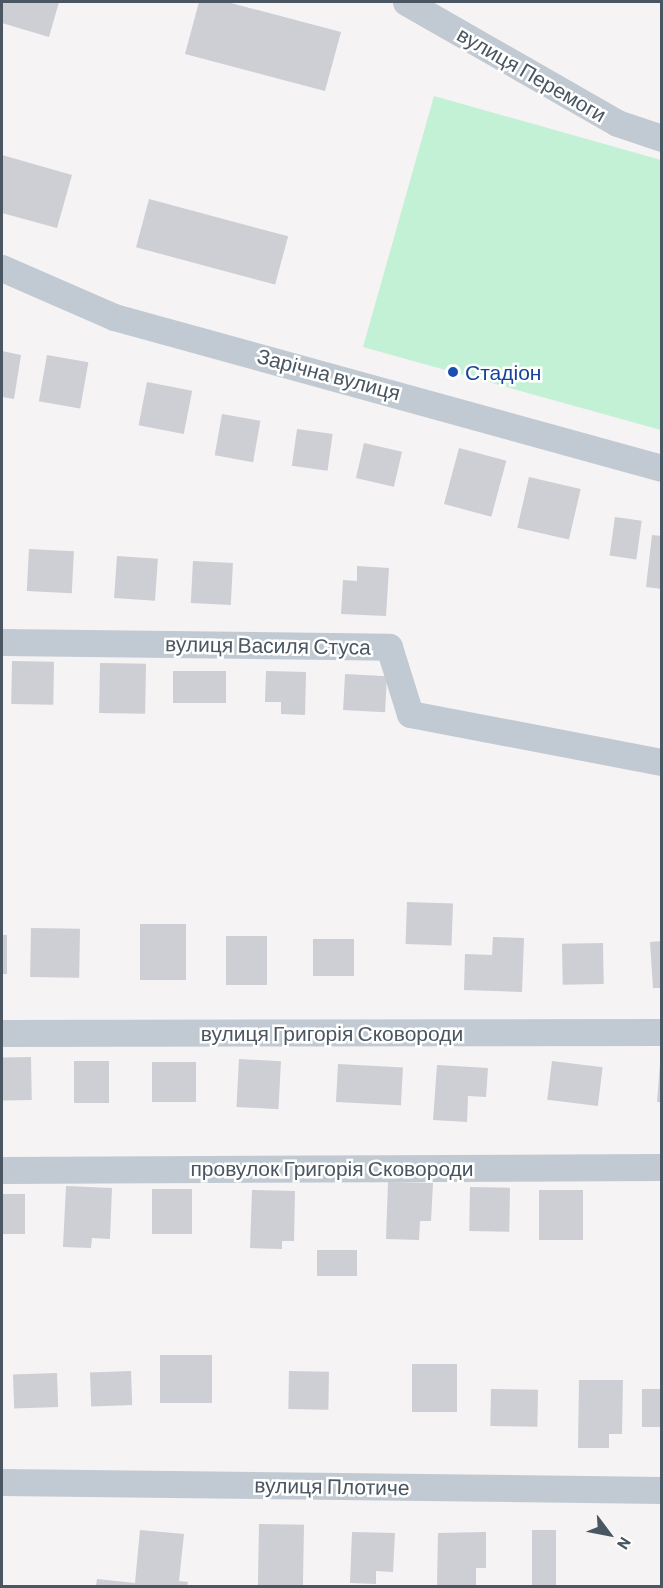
<!DOCTYPE html>
<html>
<head>
<meta charset="utf-8">
<style>
	body { margin:0 }
	#map { position:relative; width:663px; height:1588px; overflow:hidden; background:#f5f3f3; font-family:Barlow,sans-serif }
	div>[style] { position:absolute }
	.green>* { inset:0; background:#c3f1d5 }
	.building>* { inset:0; background:#cdcfd5; transform-origin:0 0 }
	.minor>* { height:27px; margin:-13.5px; padding:0 13.5px; transform-origin:13.5px; border-radius:13.5px; background:#c1cad2 }
	.dots>* { width:16px; height:16px; translate:-50% -50%; box-sizing:border-box; border:3px solid #fff; border-radius:50% }
	span { translate:-50% -50%; white-space:nowrap; text-align:center; line-height:1.15; -webkit-text-stroke:5px #fff; paint-order:stroke }
	.street-label { font-size:21px; color:#4a5661 }
	.transit-label { font-size:21px; color:#164399 }
	.left { translate:0 -50%; text-align:left }
	.frame { position:absolute; inset:0; border:3px solid #4a5661; pointer-events:none }
	.north { position:absolute; left:579px; top:1504px; width:60px; height:60px; -webkit-text-stroke:4px #fff; paint-order:stroke; rotate:122deg; font-size:16px; font-weight:700; line-height:24px; text-align:center; color:#4a5661 }
	.north::after { content:''; display:block; margin:auto; width:21px; height:27px; background:#4a5661; clip-path:polygon(50% 0,100% 100%,50% 72%,0 100%) }
</style>
</head>
<body>
<div id="map">
	<div class="green">
		<div style="clip-path:polygon(434px 96px,661px 160px,661px 430px,363px 347px)"></div>
	</div>
	<div class="building">
		<div style="clip-path:polygon(2px 2px,59px 2px,49px 37px,2px 23px)"></div>
		<div style="clip-path:polygon(199px 2px,227px 2px,341px 32px,325px 91px,185px 54px)"></div>
		<div style="clip-path:polygon(2px 155px,72px 175px,57px 228px,2px 213px)"></div>
		<div style="left:149px;top:199px;width:144px;height:50px;rotate:15deg"></div>
		<div style="clip-path:polygon(2px 351px,21px 355px,14px 399px,2px 397px)"></div>
		<div style="left:47px;top:355px;width:42px;height:47px;rotate:10deg"></div>
		<div style="left:147px;top:382px;width:46px;height:44px;rotate:11deg"></div>
		<div style="left:222px;top:414px;width:39px;height:42px;rotate:10deg"></div>
		<div style="left:297px;top:429px;width:36px;height:37px;rotate:8deg"></div>
		<div style="left:364px;top:443px;width:39px;height:36px;rotate:13deg"></div>
		<div style="left:459px;top:448px;width:49px;height:58px;rotate:15deg"></div>
		<div style="left:529px;top:477px;width:53px;height:52px;rotate:13deg"></div>
		<div style="left:615px;top:517px;width:27px;height:39px;rotate:8deg"></div>
		<div style="clip-path:polygon(652px 535px,662px 536px,662px 589px,646px 587px)"></div>
		<div style="left:29px;top:549px;width:45px;height:42px;rotate:3deg"></div>
		<div style="left:117px;top:556px;width:41px;height:42px;rotate:4deg"></div>
		<div style="left:193px;top:561px;width:40px;height:42px;rotate:3deg"></div>
		<div style="clip-path:polygon(357px 566px,389px 568px,386px 616px,341px 614px,343px 580px,357px 581px)"></div>
		<div style="left:12px;top:661px;width:42px;height:43px;rotate:1deg"></div>
		<div style="left:100px;top:663px;width:46px;height:50px;rotate:1deg"></div>
		<div style="left:173px;top:671px;width:53px;height:32px"></div>
		<div style="clip-path:polygon(266px 671px,306px 672px,305px 715px,281px 714px,281px 702px,265px 702px)"></div>
		<div style="left:345px;top:674px;width:42px;height:36px;rotate:3deg"></div>
		<div style="left:407px;top:902px;width:46px;height:42px;rotate:2deg"></div>
		<div style="left:140px;top:924px;width:46px;height:56px"></div>
		<div style="left:31px;top:928px;width:49px;height:49px;rotate:1deg"></div>
		<div style="left:2px;top:935px;width:5px;height:39px"></div>
		<div style="left:226px;top:936px;width:41px;height:49px"></div>
		<div style="clip-path:polygon(493px 937px,524px 938px,522px 992px,464px 990px,465px 954px,492px 955px)"></div>
		<div style="left:313px;top:939px;width:41px;height:37px"></div>
		<div style="clip-path:polygon(662px 941px,662px 988px,653px 988px,650px 942px)"></div>
		<div style="left:603px;top:943px;width:41px;height:41px;rotate:89deg"></div>
		<div style="left:31px;top:1057px;width:43px;height:29px;rotate:89deg"></div>
		<div style="left:239px;top:1059px;width:42px;height:48px;rotate:3deg"></div>
		<div style="left:74px;top:1061px;width:35px;height:42px"></div>
		<div style="left:552px;top:1061px;width:51px;height:39px;rotate:7deg"></div>
		<div style="left:152px;top:1062px;width:44px;height:40px"></div>
		<div style="left:338px;top:1064px;width:65px;height:38px;rotate:3deg"></div>
		<div style="clip-path:polygon(660px 1064px,662px 1064px,662px 1102px,657px 1102px)"></div>
		<div style="clip-path:polygon(437px 1065px,488px 1068px,486px 1097px,468px 1096px,467px 1122px,433px 1120px)"></div>
		<div style="clip-path:polygon(388px 1182px,433px 1183px,431px 1221px,420px 1221px,419px 1240px,386px 1239px)"></div>
		<div style="clip-path:polygon(66px 1186px,112px 1188px,110px 1239px,92px 1238px,91px 1248px,63px 1247px)"></div>
		<div style="left:470px;top:1187px;width:40px;height:44px;rotate:1deg"></div>
		<div style="left:152px;top:1189px;width:40px;height:45px"></div>
		<div style="clip-path:polygon(252px 1190px,295px 1191px,294px 1241px,282px 1241px,282px 1249px,250px 1248px)"></div>
		<div style="left:583px;top:1190px;width:50px;height:44px;rotate:90deg"></div>
		<div style="left:2px;top:1194px;width:23px;height:40px"></div>
		<div style="left:317px;top:1250px;width:40px;height:26px"></div>
		<div style="left:160px;top:1355px;width:52px;height:48px"></div>
		<div style="left:412px;top:1364px;width:45px;height:48px"></div>
		<div style="left:131px;top:1371px;width:34px;height:41px;rotate:88deg"></div>
		<div style="left:289px;top:1371px;width:40px;height:38px;rotate:1deg"></div>
		<div style="left:57px;top:1373px;width:34px;height:44px;rotate:88deg"></div>
		<div style="clip-path:polygon(579px 1380px,623px 1380px,622px 1434px,609px 1434px,609px 1448px,578px 1448px)"></div>
		<div style="left:491px;top:1389px;width:47px;height:37px;rotate:1deg"></div>
		<div style="left:662px;top:1389px;width:38px;height:20px;rotate:90deg"></div>
		<div style="left:259px;top:1524px;width:45px;height:61px;rotate:1deg"></div>
		<div style="clip-path:polygon(140px 1530px,184px 1534px,179px 1581px,188px 1582px,187px 1586px,96px 1586px,97px 1579px,135px 1583px)"></div>
		<div style="left:532px;top:1530px;width:24px;height:56px"></div>
		<div style="clip-path:polygon(352px 1532px,395px 1533px,393px 1572px,376px 1571px,376px 1584px,350px 1583px)"></div>
		<div style="clip-path:polygon(486px 1532px,486px 1568px,476px 1568px,476px 1586px,437px 1586px,438px 1533px)"></div>
	</div>
	<div class="minor">
		<div style="left:406px;top:2px;width:243px;rotate:29.8deg"></div>
		<div style="left:617px;top:123px;width:47px;rotate:18.4deg"></div>
		<div style="left:2px;top:268px;width:122px;rotate:23.6deg"></div>
		<div style="left:114px;top:317px;width:568px;rotate:15.41deg"></div>
		<div style="left:2px;top:642px;width:387px;rotate:0.7deg"></div>
		<div style="left:389px;top:647px;width:70px;rotate:72.6deg"></div>
		<div style="left:410px;top:714px;width:257px;rotate:10.8deg"></div>
		<div style="left:2px;top:1033px;width:660px;rotate:-0.09deg"></div>
		<div style="left:2px;top:1170px;width:660px;rotate:-0.26deg"></div>
		<div style="left:2px;top:1482px;width:660px;rotate:0.69deg"></div>
	</div>
	<div class="dots">
		<div style="left:453px;top:372px;background:#1a4fb4"></div>
	</div>
	<div class="street-label">
		<span style="left:532px;top:74px;rotate:30deg">вулиця Перемоги</span>
		<span style="left:329px;top:374px;rotate:15deg">Зарічна вулиця</span>
		<span style="left:268px;top:645px;rotate:1deg">вулиця Василя Стуса</span>
		<span style="left:332px;top:1033px">вулиця Григорія Сковороди</span>
		<span style="left:332px;top:1168px">провулок Григорія Сковороди</span>
		<span style="left:332px;top:1486px;rotate:1deg">вулиця Плотиче</span>
	</div>
	<div class="transit-label">
		<span class="left" style="left:465px;top:372px">Стадіон</span>
	</div>
	<div class="frame"></div>
	<div class="north">N</div>
</div>
</body>
</html>
